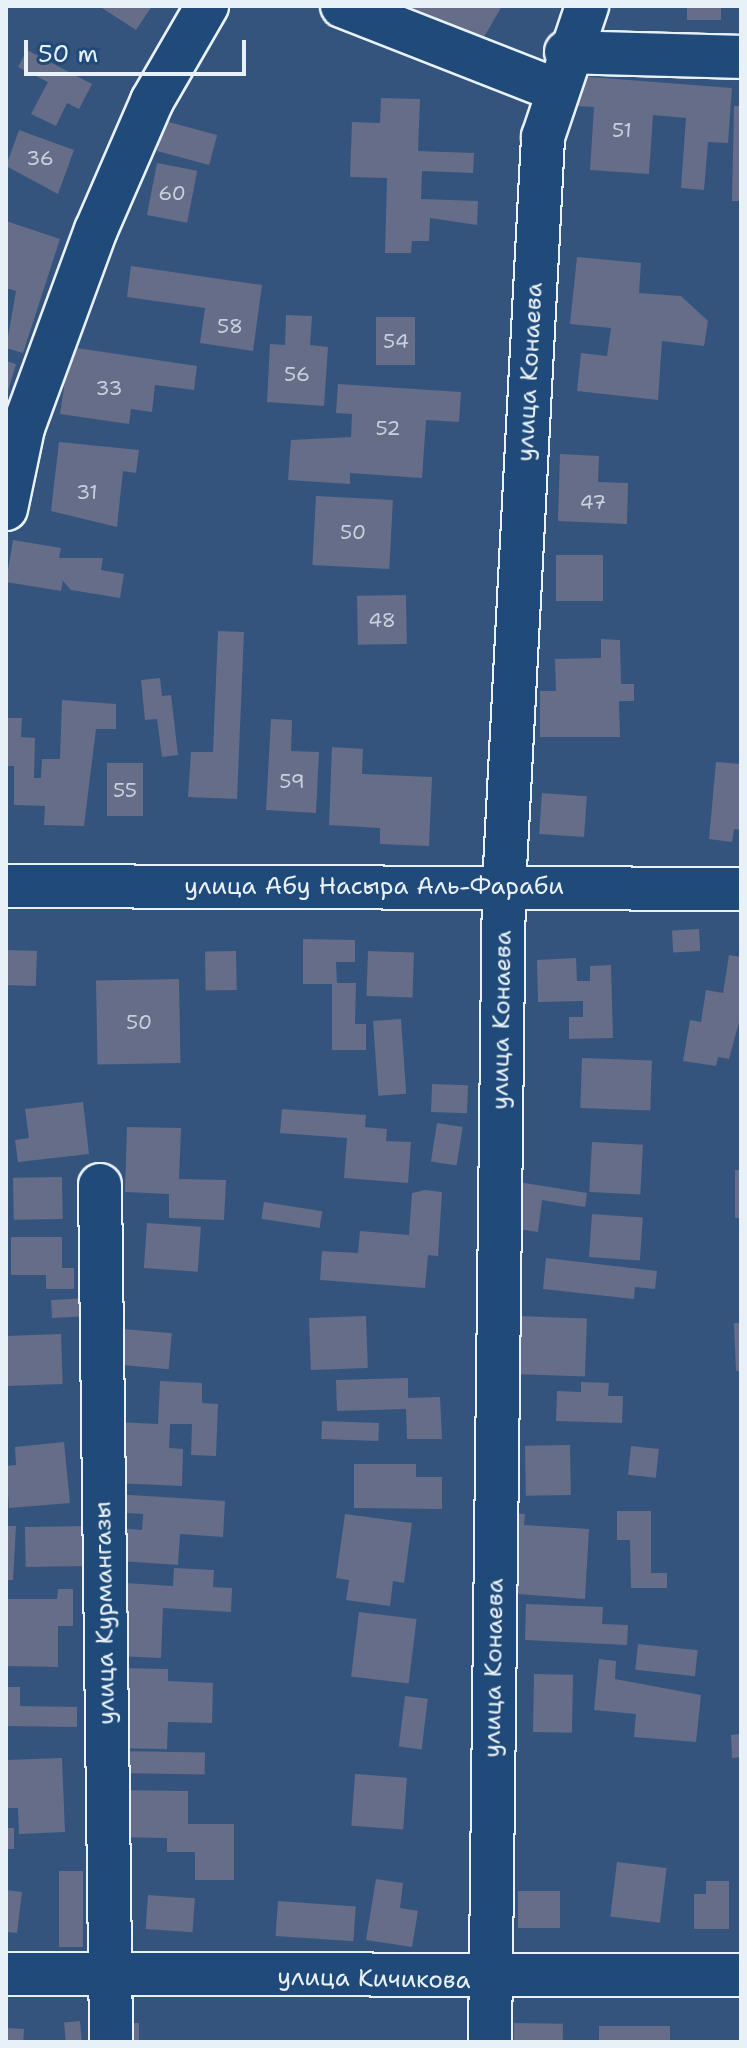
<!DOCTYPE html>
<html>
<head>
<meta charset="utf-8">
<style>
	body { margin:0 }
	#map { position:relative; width:747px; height:2048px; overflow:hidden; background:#34547e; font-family:"Shantell Sans",sans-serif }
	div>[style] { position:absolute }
	.building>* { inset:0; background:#656d88; transform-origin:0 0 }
	.roads { filter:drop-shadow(2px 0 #e8f1f8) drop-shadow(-2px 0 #e8f1f8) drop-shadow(0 2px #e8f1f8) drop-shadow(0 -2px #e8f1f8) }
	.minor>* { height:42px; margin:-21px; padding:0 21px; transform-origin:21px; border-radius:21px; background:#1f4a7a }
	span { translate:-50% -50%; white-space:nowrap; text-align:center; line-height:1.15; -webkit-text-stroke:6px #1f4a7a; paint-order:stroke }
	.number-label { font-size:20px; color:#c7d0dc }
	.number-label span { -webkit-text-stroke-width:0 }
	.street-label { font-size:24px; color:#e8f1f8 }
	.frame { position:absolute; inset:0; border:8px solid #e8f1f8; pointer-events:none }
	.scale { position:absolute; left:24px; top:40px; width:222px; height:36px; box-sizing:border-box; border:4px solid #e8f1f8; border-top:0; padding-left:10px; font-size:24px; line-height:28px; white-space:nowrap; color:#e8f1f8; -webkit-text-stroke:6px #1f4a7a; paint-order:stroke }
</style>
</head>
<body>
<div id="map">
	<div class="building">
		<div style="clip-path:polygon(99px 6px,152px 6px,136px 30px)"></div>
		<div style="clip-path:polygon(407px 6px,502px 6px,474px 54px,403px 12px)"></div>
		<div style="left:687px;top:6px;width:34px;height:14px"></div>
		<div style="clip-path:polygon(27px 50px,92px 84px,79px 109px,67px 103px,56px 126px,31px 114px,48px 82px,18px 67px)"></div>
		<div style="clip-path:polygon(577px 76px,732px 88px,728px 143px,708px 142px,704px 190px,681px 188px,686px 118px,653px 115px,649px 174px,590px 170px,594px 107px,575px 106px)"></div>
		<div style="clip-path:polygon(381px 98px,420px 99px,418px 151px,474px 153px,473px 173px,422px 171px,421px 199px,478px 201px,477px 225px,430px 218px,429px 241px,412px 241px,411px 253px,385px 253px,387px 178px,350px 177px,352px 122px,380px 123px)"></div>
		<div style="clip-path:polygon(734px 106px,741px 106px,741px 201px,732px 201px)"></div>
		<div style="left:165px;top:121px;width:54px;height:31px;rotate:15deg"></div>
		<div style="clip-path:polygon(19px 130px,74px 150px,58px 194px,6px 166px)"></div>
		<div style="left:157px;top:163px;width:41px;height:53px;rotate:11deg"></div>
		<div style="clip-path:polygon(6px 221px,60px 239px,23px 353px,6px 348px,16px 291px,6px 288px)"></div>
		<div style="clip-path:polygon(577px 257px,641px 263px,639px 293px,681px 296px,708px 321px,704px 346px,662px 341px,658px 400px,577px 391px,581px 353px,607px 356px,611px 328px,570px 324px)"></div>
		<div style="clip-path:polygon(131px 266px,262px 285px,253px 351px,200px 343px,205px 308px,127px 297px)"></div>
		<div style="clip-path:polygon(286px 315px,312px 316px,310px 345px,328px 347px,324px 406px,267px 402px,270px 344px,285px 345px)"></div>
		<div style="left:376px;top:317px;width:39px;height:48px"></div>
		<div style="clip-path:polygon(70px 347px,197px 366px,194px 390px,155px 385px,152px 412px,131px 409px,129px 424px,60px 414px)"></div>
		<div style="clip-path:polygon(6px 361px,16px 364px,7px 394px,6px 393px)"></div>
		<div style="clip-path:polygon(338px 384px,461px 392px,459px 422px,426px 420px,422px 478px,350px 473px,350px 484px,288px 480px,291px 440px,351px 437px,352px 414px,336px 413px)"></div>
		<div style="clip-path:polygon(59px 442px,139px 450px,136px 473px,123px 471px,117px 527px,51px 511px)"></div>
		<div style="clip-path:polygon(560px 454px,599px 456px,598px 482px,628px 483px,627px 524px,558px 521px)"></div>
		<div style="left:316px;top:496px;width:77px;height:69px;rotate:3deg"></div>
		<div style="clip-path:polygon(13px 540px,61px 548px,59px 558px,103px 558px,101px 570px,124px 574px,120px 598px,71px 590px,63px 581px,61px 591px,6px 582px)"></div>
		<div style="left:556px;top:555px;width:47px;height:46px"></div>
		<div style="left:406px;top:595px;width:49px;height:49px;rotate:89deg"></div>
		<div style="clip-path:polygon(218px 631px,244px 632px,237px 799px,188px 797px,191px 752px,213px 752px)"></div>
		<div style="clip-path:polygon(601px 639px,620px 640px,621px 684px,634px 684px,634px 701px,619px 701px,620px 737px,540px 737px,540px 691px,556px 691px,555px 659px,601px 658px)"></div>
		<div style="clip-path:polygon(160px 678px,162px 696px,171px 695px,178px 755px,162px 757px,157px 719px,145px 720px,141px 680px)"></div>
		<div style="clip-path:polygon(62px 700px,116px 704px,116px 729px,96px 729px,84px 826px,44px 825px,45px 806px,14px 805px,14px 766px,6px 766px,6px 718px,22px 718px,21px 737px,35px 738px,34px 778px,41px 778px,42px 759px,60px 759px)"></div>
		<div style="clip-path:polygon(271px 719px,292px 720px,291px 751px,319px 752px,316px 813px,266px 810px)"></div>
		<div style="clip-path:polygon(332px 747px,363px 749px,362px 774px,432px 777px,429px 846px,380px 844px,380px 828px,329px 825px)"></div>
		<div style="clip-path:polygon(716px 762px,741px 764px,741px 830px,734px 829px,732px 842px,709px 839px)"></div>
		<div style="left:107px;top:763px;width:36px;height:53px"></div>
		<div style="left:542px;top:793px;width:45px;height:41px;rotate:4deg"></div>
		<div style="left:699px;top:929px;width:22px;height:27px;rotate:87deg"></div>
		<div style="clip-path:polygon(303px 939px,355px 940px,355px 962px,336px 962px,337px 983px,356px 983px,355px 1024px,366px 1024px,366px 1050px,332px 1050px,332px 984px,303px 984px)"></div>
		<div style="left:6px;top:950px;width:31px;height:35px;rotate:2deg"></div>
		<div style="left:236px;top:951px;width:39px;height:31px;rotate:89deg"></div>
		<div style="left:368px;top:951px;width:46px;height:45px;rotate:2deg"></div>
		<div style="clip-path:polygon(729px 955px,741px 957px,741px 1015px,729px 1059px,718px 1057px,716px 1066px,683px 1061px,690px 1020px,701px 1022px,706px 990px,723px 993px)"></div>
		<div style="clip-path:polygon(576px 958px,577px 981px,590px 981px,590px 966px,611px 965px,613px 1038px,569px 1039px,569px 1017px,583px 1017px,583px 1001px,538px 1002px,537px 960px)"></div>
		<div style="left:179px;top:979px;width:84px;height:83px;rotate:89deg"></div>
		<div style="left:401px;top:1019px;width:75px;height:28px;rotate:86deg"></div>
		<div style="left:582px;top:1058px;width:70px;height:50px;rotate:2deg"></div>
		<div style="left:432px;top:1084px;width:36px;height:28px;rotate:2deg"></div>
		<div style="clip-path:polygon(83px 1102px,89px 1154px,18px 1162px,15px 1140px,29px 1138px,25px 1109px)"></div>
		<div style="clip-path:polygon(282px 1109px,366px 1115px,365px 1127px,387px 1129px,386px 1141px,411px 1142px,408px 1183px,344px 1178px,347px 1138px,280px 1133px)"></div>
		<div style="left:437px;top:1123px;width:26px;height:39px;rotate:9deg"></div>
		<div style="clip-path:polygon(127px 1127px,181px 1128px,179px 1179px,226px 1180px,224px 1220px,169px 1218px,169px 1194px,125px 1192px)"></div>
		<div style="left:592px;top:1142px;width:51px;height:50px;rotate:3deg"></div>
		<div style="left:735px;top:1170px;width:6px;height:48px"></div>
		<div style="left:62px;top:1177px;width:42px;height:49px;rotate:89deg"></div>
		<div style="clip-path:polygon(518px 1182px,587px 1193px,585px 1207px,542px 1200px,538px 1232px,511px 1228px)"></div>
		<div style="clip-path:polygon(425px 1190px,442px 1192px,438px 1256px,428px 1255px,425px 1288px,320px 1280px,322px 1251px,358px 1253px,360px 1231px,409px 1235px,412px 1193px)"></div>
		<div style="left:264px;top:1202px;width:59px;height:17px;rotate:9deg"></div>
		<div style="left:592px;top:1214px;width:51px;height:43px;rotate:4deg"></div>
		<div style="left:147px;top:1223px;width:54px;height:45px;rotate:4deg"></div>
		<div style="clip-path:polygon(11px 1237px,62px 1237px,62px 1268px,74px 1268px,74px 1289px,46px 1289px,46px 1275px,11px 1275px)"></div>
		<div style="clip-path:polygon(546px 1258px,657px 1271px,655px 1289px,635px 1287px,634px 1299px,543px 1289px)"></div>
		<div style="left:88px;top:1298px;width:18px;height:37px;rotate:87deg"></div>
		<div style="left:366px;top:1316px;width:52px;height:57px;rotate:88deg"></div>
		<div style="left:516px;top:1316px;width:71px;height:58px;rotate:2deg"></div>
		<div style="clip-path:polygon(734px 1323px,741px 1323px,741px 1371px,736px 1371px)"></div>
		<div style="left:123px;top:1329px;width:49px;height:36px;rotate:5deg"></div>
		<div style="left:61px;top:1334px;width:50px;height:55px;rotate:88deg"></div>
		<div style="clip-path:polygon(408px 1378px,408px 1398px,440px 1397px,442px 1439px,407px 1439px,406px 1409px,337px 1411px,336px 1380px)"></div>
		<div style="clip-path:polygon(160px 1381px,202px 1383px,202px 1403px,218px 1404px,216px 1456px,191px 1455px,192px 1424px,170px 1424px,169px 1448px,183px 1449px,182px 1486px,113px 1483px,115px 1422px,158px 1424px)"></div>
		<div style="clip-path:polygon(581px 1382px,609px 1383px,608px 1396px,623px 1396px,622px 1423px,556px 1421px,557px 1391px,581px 1392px)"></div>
		<div style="left:322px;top:1421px;width:57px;height:18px;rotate:2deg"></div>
		<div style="clip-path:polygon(64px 1442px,70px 1503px,9px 1508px,6px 1466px,16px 1465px,15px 1447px)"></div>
		<div style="left:570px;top:1445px;width:50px;height:45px;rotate:89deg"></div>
		<div style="left:631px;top:1446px;width:28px;height:29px;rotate:6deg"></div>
		<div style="clip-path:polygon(354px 1464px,416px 1464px,416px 1477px,442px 1477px,442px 1509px,354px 1508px)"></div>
		<div style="clip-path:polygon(115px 1494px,225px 1501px,223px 1537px,180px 1534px,178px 1565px,107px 1560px,109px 1527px,142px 1530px,143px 1514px,114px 1512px)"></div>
		<div style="clip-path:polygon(617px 1511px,651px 1511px,651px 1573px,667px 1573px,667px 1588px,631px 1588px,630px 1540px,617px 1540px)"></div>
		<div style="clip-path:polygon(510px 1513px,525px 1514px,524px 1525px,589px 1529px,585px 1599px,505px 1593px)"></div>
		<div style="clip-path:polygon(345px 1514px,412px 1523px,404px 1583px,393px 1581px,390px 1606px,346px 1600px,349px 1580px,336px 1578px)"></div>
		<div style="clip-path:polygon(6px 1526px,16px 1526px,13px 1580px,6px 1580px)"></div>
		<div style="left:88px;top:1526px;width:40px;height:63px;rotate:89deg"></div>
		<div style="clip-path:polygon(174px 1568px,214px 1570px,213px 1587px,232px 1588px,231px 1612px,163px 1608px,161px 1658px,117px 1656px,109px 1582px,173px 1586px)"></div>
		<div style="clip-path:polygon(58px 1589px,73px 1589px,73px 1626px,58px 1626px,58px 1667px,6px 1666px,6px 1599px,57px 1599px)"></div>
		<div style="clip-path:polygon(526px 1604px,603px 1607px,602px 1624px,628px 1625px,627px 1645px,525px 1640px)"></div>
		<div style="left:359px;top:1612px;width:58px;height:65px;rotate:7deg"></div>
		<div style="left:638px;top:1644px;width:60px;height:26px;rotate:6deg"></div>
		<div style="clip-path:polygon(599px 1659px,616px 1661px,615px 1679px,701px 1695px,696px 1742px,634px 1737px,636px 1714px,594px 1710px)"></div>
		<div style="clip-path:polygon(114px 1668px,168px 1669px,168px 1681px,213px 1683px,212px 1723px,168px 1722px,167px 1749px,112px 1748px)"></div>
		<div style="left:534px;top:1674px;width:39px;height:58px;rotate:1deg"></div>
		<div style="clip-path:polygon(6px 1687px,20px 1687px,20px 1706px,77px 1707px,77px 1727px,6px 1726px)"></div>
		<div style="left:405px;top:1696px;width:23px;height:51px;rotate:7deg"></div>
		<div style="clip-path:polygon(741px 1734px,741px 1757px,732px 1758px,731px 1735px)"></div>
		<div style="left:116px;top:1751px;width:89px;height:22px;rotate:1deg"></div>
		<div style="clip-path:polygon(62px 1758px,65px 1832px,19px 1834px,18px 1808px,6px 1808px,6px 1760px)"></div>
		<div style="left:355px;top:1774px;width:52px;height:52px;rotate:4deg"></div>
		<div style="clip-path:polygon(112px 1790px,188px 1791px,188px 1824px,234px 1824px,234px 1880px,195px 1880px,195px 1852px,167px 1852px,167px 1838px,112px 1837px)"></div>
		<div style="left:6px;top:1828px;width:8px;height:21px"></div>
		<div style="left:617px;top:1862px;width:50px;height:55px;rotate:7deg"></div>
		<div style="left:59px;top:1871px;width:24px;height:76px"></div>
		<div style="clip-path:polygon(376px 1879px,403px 1883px,400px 1908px,418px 1911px,412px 1947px,366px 1940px)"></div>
		<div style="clip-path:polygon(706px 1881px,729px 1881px,729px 1929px,694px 1929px,694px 1894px,706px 1894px)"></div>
		<div style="clip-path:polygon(6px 1890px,22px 1892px,17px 1933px,6px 1932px)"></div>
		<div style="left:518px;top:1891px;width:42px;height:37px"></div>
		<div style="left:148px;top:1895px;width:47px;height:34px;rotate:4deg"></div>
		<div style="left:278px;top:1901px;width:78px;height:35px;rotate:4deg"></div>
		<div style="left:80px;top:2021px;width:21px;height:16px;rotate:85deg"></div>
		<div style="left:117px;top:2023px;width:22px;height:19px"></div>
		<div style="left:514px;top:2023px;width:49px;height:19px;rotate:1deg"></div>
		<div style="left:599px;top:2026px;width:71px;height:16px"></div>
		<div style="left:6px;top:2028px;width:18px;height:14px;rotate:3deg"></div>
	</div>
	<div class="roads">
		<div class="minor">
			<div style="left:342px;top:6px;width:230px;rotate:21.4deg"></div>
			<div style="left:566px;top:52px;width:175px;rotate:1.6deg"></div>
			<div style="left:6px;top:509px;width:83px;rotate:-78.1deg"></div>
			<div style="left:23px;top:428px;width:211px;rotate:-69.8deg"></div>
			<div style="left:96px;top:230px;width:141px;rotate:-66.5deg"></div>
			<div style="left:152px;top:101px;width:110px;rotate:-59.9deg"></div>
			<div style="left:6px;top:886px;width:735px;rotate:0.23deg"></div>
			<div style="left:100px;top:1185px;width:857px;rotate:89.26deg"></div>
			<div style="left:6px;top:1974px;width:735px;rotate:0.08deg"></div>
			<div style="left:490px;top:2042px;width:1155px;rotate:-89.31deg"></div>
			<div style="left:504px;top:887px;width:751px;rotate:-87.02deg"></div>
			<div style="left:543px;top:137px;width:138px;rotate:-71.4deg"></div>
		</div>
	</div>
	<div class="number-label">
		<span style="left:622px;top:130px">51</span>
		<span style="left:40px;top:158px">36</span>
		<span style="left:172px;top:193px">60</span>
		<span style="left:230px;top:326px">58</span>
		<span style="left:396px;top:341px">54</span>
		<span style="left:297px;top:374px">56</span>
		<span style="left:109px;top:388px">33</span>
		<span style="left:388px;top:428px">52</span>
		<span style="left:87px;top:492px">31</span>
		<span style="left:593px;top:502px">47</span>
		<span style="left:353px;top:532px">50</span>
		<span style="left:382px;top:620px">48</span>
		<span style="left:292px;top:781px">59</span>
		<span style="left:125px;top:790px">55</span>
		<span style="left:139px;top:1022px">50</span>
	</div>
	<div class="street-label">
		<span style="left:530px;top:372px;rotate:-87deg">улица Конаева</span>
		<span style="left:374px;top:887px">улица Абу Насыра Аль-Фараби</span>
		<span style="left:502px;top:1020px;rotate:-89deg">улица Конаева</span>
		<span style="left:105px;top:1613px;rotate:-91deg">улица Курмангазы</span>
		<span style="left:494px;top:1668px;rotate:-89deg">улица Конаева</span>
		<span style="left:374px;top:1979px;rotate:1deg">улица Кичикова</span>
	</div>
	<div class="frame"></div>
	<div class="scale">50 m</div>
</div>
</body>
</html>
